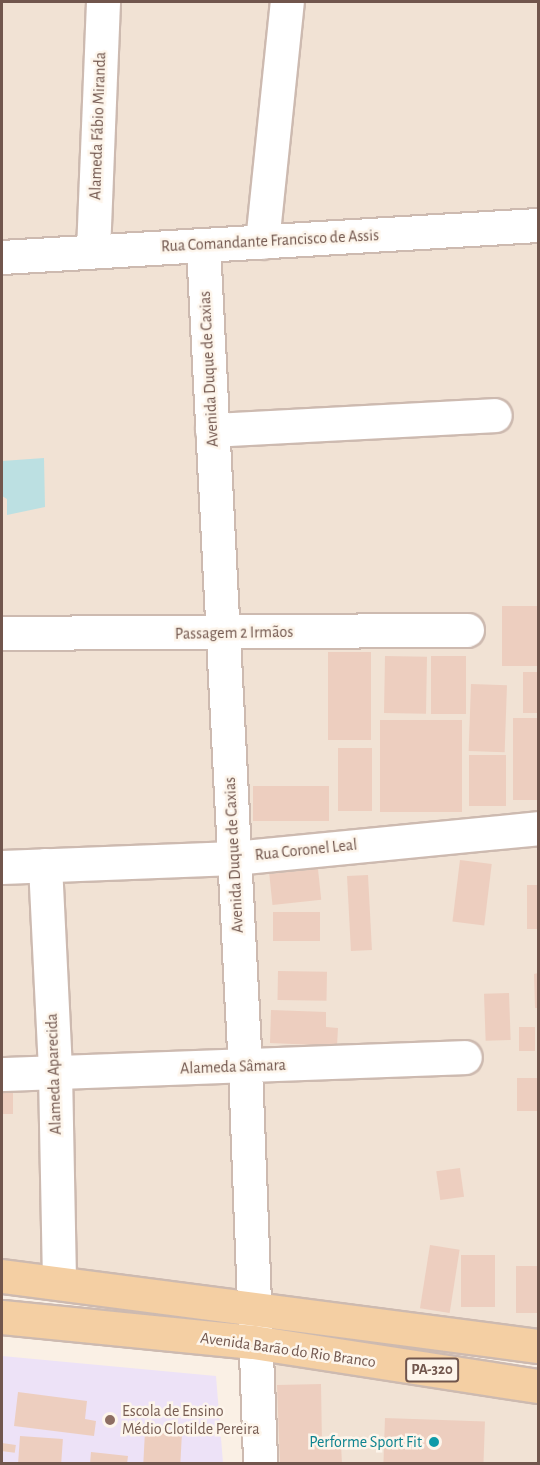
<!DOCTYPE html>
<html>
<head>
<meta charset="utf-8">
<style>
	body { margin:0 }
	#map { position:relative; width:540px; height:1465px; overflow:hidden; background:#faf0e5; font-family:"Alegreya Sans",sans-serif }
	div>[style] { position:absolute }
	.residential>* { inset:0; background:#f1e2d4 }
	.education>* { inset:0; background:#ede2f7 }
	.water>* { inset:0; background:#bce0e2 }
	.building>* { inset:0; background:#edcebf; transform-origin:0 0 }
	.roads { filter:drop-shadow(2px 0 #cdbab0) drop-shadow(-2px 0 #cdbab0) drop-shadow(0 2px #cdbab0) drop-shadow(0 -2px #cdbab0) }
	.minor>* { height:33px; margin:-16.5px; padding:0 16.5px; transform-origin:16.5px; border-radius:16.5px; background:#fff }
	.major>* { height:33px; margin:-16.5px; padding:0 16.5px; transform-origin:16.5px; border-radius:16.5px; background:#f4cfa3 }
	.dots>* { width:16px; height:16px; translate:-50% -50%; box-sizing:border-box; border:3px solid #fdf5eb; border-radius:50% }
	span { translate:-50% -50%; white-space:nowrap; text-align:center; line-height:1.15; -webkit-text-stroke:5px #fdf5eb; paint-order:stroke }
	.shield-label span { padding:2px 4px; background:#fdf5eb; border:2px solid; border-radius:4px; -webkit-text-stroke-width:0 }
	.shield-label { font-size:15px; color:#71564d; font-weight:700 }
	.street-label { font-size:16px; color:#71564d }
	.education-label { font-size:16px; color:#785e54 }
	.left { translate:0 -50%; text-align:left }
	.culture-label { font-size:16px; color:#0d838f }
	.right { translate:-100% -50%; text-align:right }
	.frame { position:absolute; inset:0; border:3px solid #71564d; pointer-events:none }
</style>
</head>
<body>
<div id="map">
	<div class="residential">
		<div style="clip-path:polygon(2px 2px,538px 2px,538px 1354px,257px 1318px,538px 1373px,538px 1463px,254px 1463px,243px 1315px,2px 1283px)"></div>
	</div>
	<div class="education">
		<div style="clip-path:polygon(2px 1356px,216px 1376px,223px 1463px,2px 1463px)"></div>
	</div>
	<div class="water">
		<div style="clip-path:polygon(44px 458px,45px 507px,7px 515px,7px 499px,2px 496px,2px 461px)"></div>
	</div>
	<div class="building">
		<div style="left:502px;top:606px;width:36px;height:60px"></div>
		<div style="left:328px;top:652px;width:43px;height:88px"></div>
		<div style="left:385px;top:656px;width:42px;height:57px;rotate:1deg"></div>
		<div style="left:431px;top:656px;width:35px;height:58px"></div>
		<div style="left:523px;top:672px;width:15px;height:41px"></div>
		<div style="left:471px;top:684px;width:36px;height:67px;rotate:2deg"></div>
		<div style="left:513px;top:718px;width:25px;height:82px"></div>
		<div style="left:380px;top:720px;width:82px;height:92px"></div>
		<div style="left:338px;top:748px;width:34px;height:63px"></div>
		<div style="left:469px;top:755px;width:37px;height:51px"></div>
		<div style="left:253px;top:786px;width:76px;height:35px"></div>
		<div style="left:460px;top:860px;width:32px;height:62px;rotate:7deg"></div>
		<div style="left:318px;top:869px;width:31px;height:49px;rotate:84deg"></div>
		<div style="left:368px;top:875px;width:75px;height:21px;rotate:87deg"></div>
		<div style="left:527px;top:885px;width:11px;height:44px"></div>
		<div style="left:273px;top:912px;width:47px;height:29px"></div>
		<div style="left:278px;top:971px;width:49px;height:29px;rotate:1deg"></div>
		<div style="clip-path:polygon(538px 973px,538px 1008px,535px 1008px,534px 974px)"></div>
		<div style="left:509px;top:993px;width:47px;height:25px;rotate:88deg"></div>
		<div style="clip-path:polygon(271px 1010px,326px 1012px,326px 1027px,338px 1028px,337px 1046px,270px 1043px)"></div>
		<div style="left:519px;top:1027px;width:16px;height:24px"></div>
		<div style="left:517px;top:1078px;width:21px;height:33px"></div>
		<div style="left:2px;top:1082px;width:11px;height:32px"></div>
		<div style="left:460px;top:1168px;width:29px;height:24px;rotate:82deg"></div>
		<div style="left:430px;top:1245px;width:30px;height:64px;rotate:9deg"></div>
		<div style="left:461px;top:1255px;width:34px;height:52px"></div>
		<div style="left:516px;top:1266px;width:22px;height:47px"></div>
		<div style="clip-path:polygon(321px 1384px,322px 1445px,341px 1444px,342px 1464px,280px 1464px,277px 1385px)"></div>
		<div style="clip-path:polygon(18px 1392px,87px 1401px,85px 1419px,96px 1421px,94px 1436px,14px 1426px)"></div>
		<div style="left:385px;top:1418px;width:100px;height:46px;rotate:2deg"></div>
		<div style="left:145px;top:1431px;width:37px;height:33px;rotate:3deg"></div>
		<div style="left:20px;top:1436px;width:43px;height:28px;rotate:4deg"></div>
		<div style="left:2px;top:1443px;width:14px;height:8px;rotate:8deg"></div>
		<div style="clip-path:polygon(91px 1452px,128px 1456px,127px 1464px,90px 1464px)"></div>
	</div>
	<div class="roads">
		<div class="minor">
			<div style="left:262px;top:242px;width:241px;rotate:-84.1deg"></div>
			<div style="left:203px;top:246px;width:823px;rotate:87.08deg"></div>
			<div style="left:245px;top:1068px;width:396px;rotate:87.8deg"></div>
			<div style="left:93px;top:251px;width:249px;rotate:-87.7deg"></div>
			<div style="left:2px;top:257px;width:537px;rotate:-3.42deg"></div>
			<div style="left:212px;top:430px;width:283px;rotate:-3deg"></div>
			<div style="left:2px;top:633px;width:465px;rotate:-0.4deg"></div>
			<div style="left:45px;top:865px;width:207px;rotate:87.2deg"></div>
			<div style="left:55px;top:1072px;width:211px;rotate:88.9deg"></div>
			<div style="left:2px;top:867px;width:232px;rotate:-2.2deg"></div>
			<div style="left:234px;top:858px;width:305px;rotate:-5.6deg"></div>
			<div style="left:2px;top:1074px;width:463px;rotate:-2.1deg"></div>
		</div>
		<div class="major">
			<div style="left:2px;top:1276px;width:541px;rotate:7.44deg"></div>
			<div style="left:2px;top:1317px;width:252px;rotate:5.7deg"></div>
			<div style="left:253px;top:1342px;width:288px;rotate:8.8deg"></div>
		</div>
	</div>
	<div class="dots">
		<div style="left:110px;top:1420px;background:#8d6e63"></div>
		<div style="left:434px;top:1442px;background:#0f9aa8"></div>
	</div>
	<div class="shield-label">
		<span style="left:432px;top:1370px">PA-320</span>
	</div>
	<div class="street-label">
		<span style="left:98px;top:126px;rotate:-88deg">Alameda Fábio Miranda</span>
		<span style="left:270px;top:241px;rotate:-3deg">Rua Comandante Francisco de Assis</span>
		<span style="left:209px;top:369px;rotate:-93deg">Avenida Duque de Caxias</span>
		<span style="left:234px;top:633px;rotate:-1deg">Passagem 2 Irmãos</span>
		<span style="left:306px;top:850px;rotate:-6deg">Rua Coronel Leal</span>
		<span style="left:234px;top:855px;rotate:-93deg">Avenida Duque de Caxias</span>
		<span style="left:233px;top:1067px;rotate:-2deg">Alameda Sâmara</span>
		<span style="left:54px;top:1074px;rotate:-92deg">Alameda Aparecida</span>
		<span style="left:288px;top:1350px;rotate:8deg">Avenida Barão do Rio Branco</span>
	</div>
	<div class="education-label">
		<span class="left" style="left:122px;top:1420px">Escola de Ensino<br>Médio Clotilde Pereira</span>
	</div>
	<div class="culture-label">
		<span class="right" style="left:422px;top:1442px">Performe Sport Fit</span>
	</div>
	<div class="frame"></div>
</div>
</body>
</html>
